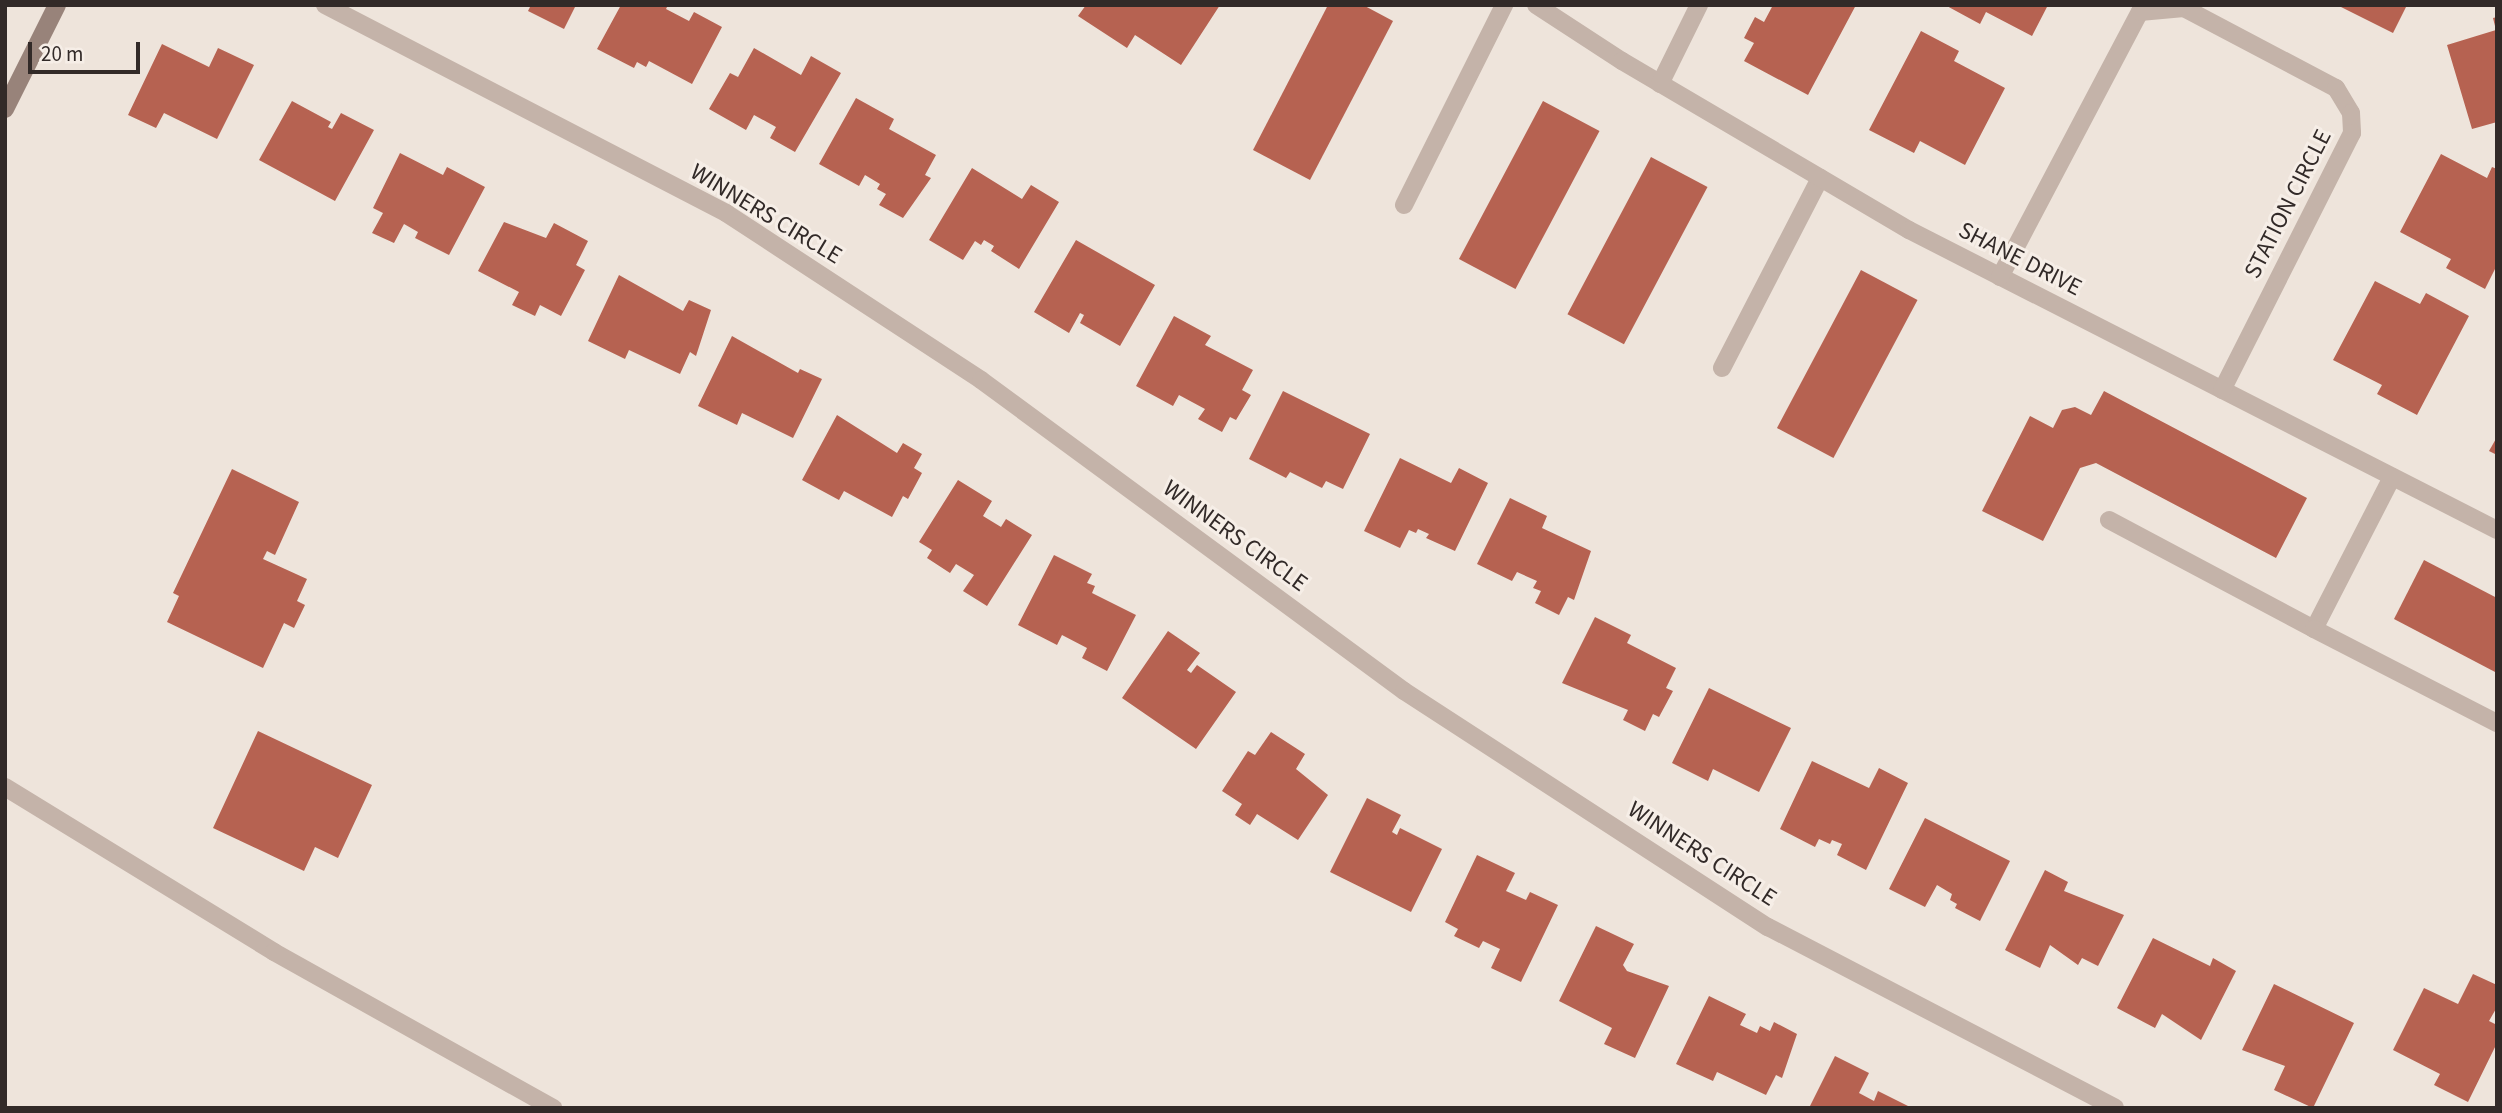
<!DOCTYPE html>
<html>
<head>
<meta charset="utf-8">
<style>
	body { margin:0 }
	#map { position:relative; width:2502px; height:1113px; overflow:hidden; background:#eee4db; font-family:"Source Sans 3",sans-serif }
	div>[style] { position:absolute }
	.building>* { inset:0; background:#b66251; transform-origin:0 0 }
	.lane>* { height:18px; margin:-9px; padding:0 9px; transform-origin:9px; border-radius:9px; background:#c4b3a9 }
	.street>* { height:18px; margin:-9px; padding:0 9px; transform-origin:9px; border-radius:9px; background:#c4b3a9 }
	.secondary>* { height:18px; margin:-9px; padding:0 9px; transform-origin:9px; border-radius:9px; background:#98837a }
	span { translate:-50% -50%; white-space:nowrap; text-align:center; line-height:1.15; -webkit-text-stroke:6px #f6eee7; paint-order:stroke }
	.street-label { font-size:24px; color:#322a28 }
	.frame { position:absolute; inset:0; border:7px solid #322a28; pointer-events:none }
	.scale { position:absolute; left:28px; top:42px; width:112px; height:32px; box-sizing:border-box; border:4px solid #322a28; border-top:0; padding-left:9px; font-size:21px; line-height:24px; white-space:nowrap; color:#322a28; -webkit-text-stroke:5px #f6eee7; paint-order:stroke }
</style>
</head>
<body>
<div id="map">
	<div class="building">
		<div style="clip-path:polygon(531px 5px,576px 5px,564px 29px,528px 11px)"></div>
		<div style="clip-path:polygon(621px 5px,668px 5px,666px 9px,689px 21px,694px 12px,722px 27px,692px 84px,649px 61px,646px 67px,637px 62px,634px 68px,597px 49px)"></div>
		<div style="clip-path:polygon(1086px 5px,1220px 5px,1181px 65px,1135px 35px,1127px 48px,1078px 16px)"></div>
		<div style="clip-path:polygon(1328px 5px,1363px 5px,1393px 21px,1310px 180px,1253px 150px)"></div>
		<div style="clip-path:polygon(1773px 5px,1856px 5px,1808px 95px,1744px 61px,1754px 43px,1744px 38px,1755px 17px,1764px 22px)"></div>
		<div style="clip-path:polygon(1945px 5px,2048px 5px,2032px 36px,1986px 12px,1980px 24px)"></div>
		<div style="clip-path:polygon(2337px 5px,2407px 5px,2393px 33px)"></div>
		<div style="clip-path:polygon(2497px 17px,2497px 122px,2472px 129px,2447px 45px,2496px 30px,2493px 18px)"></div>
		<div style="clip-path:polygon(1921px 31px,1959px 51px,1954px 61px,2005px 88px,1965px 165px,1920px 141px,1914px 153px,1869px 130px)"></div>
		<div style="clip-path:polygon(162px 44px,209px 67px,218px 48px,254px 65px,217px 139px,164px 113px,156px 128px,128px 115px)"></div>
		<div style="clip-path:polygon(754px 48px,801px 75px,811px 56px,841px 73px,795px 152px,770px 138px,776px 127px,754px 115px,746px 130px,709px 109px,730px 73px,738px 77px)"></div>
		<div style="clip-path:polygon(856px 98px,894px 119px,889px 129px,936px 155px,925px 175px,931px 178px,903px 218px,879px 205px,886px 194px,877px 189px,880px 184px,865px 175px,859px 186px,819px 164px)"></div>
		<div style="clip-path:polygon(292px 101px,331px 122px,328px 127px,332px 129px,341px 113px,374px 130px,335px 201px,259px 160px)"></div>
		<div style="left:1543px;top:101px;width:64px;height:179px;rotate:28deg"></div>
		<div style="clip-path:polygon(400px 153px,443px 175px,447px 167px,485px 187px,449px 255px,415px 238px,418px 232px,404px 224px,394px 243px,372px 233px,383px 213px,373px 208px)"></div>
		<div style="clip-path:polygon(2441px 154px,2487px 178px,2492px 167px,2497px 169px,2497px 265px,2485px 289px,2446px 268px,2451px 259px,2400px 232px)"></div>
		<div style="left:1651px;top:157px;width:64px;height:178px;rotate:28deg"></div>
		<div style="clip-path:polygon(972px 168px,1022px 199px,1031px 185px,1059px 202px,1019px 269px,991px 251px,994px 246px,984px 240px,981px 245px,975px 241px,963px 260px,929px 240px)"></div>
		<div style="clip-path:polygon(504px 222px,546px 238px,554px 223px,588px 241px,576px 265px,585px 270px,561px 316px,540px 305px,535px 316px,512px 305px,519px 292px,478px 271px)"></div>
		<div style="clip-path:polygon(1076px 240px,1155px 285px,1120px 346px,1080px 323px,1084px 315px,1080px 313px,1069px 333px,1034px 312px)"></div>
		<div style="left:1861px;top:270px;width:64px;height:179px;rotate:28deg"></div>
		<div style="clip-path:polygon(619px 275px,683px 311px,689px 300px,711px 310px,696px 356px,690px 352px,680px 374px,629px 350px,625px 359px,588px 341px)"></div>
		<div style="clip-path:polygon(2375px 281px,2420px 304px,2426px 293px,2469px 316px,2417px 415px,2377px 394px,2382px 385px,2333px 360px)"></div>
		<div style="clip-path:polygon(1174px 316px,1211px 336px,1205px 345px,1253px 370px,1242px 390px,1251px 395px,1236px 420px,1230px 417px,1222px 432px,1198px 419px,1205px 409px,1179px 395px,1173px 406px,1136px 386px)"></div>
		<div style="clip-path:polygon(732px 336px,798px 373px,800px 369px,822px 379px,793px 438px,742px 413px,737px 425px,698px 406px)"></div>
		<div style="clip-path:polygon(1283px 391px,1370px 434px,1343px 489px,1326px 481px,1322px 488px,1290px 472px,1286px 478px,1249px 459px)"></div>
		<div style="clip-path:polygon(2104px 391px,2307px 498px,2276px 558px,2096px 463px,2080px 468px,2043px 541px,1982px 511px,2030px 416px,2053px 428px,2062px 410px,2075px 407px,2091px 415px)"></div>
		<div style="clip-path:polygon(837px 415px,897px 453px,903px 443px,922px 454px,914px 468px,922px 473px,908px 499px,903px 496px,892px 517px,844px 491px,839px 500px,802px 480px)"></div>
		<div style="clip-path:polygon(2497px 437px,2497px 455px,2489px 451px)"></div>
		<div style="clip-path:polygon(1400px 458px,1451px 483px,1459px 468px,1488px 483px,1455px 551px,1426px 538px,1429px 534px,1418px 529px,1416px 533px,1409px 530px,1400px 548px,1364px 531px)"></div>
		<div style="clip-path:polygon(232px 469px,299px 502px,275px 555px,267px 551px,263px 559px,307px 579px,297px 601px,305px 605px,294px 628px,284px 623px,263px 668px,167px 622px,179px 596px,173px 593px)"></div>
		<div style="clip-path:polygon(958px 480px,992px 501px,983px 516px,1001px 527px,1006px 519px,1032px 535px,987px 606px,963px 591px,974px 575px,956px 564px,950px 573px,927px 558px,932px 550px,919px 542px)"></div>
		<div style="clip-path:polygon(1510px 498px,1547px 516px,1542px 528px,1591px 551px,1574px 600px,1568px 597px,1559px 615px,1535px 603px,1541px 591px,1533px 588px,1537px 581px,1517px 572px,1512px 581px,1477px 564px)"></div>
		<div style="clip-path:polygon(1054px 555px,1092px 574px,1087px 583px,1095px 586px,1092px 593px,1136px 615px,1107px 671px,1082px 658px,1087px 648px,1062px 635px,1057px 645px,1018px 625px)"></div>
		<div style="clip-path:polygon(2424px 560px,2497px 598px,2497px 673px,2394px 619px)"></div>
		<div style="clip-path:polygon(1595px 617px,1631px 635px,1627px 643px,1676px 668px,1666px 688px,1673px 691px,1659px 717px,1653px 714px,1645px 731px,1623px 720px,1628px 710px,1562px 683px)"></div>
		<div style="clip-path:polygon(1168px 631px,1200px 653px,1187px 670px,1191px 673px,1197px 665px,1236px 692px,1196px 749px,1122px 698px)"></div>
		<div style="clip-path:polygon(1709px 688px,1791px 728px,1759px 792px,1713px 769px,1708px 781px,1672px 763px)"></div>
		<div style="clip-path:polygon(258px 731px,372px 785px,338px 858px,315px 847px,304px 871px,213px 828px)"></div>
		<div style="clip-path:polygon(1271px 732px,1305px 754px,1296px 769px,1328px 795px,1298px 840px,1257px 814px,1250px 825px,1235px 815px,1242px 804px,1222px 791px,1248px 751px,1255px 755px)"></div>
		<div style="clip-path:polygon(1812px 761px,1869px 788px,1879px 768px,1908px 783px,1866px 870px,1837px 855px,1842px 844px,1832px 840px,1830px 844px,1819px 839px,1815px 847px,1780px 829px)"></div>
		<div style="clip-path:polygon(1367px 798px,1401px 815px,1392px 832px,1397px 835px,1400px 828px,1442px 849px,1411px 912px,1330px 872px)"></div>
		<div style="clip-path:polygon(1925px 818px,2010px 861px,1980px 921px,1955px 908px,1957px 904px,1950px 900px,1952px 894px,1937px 885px,1925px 907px,1889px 889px)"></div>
		<div style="clip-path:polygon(1477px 855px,1515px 873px,1506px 891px,1526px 900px,1530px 892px,1558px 905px,1521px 982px,1491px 968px,1500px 949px,1483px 941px,1479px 948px,1454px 936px,1458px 929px,1445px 922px)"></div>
		<div style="clip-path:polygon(2045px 870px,2068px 882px,2064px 891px,2124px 915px,2098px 966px,2082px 958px,2078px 965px,2050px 945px,2040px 968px,2005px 950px)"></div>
		<div style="clip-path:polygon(1596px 926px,1634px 944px,1623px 965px,1627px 971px,1669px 986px,1635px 1058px,1604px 1044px,1612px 1028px,1559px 1001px)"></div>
		<div style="clip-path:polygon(2153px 938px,2210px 966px,2213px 958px,2236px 971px,2201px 1040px,2162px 1014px,2155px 1028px,2117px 1008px)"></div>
		<div style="clip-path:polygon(2473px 974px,2497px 985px,2497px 1007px,2489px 1021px,2497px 1025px,2497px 1043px,2468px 1102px,2434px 1085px,2440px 1074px,2393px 1050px,2424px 988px,2458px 1004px)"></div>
		<div style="clip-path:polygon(2274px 984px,2354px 1023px,2313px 1108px,2274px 1090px,2285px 1066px,2242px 1050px)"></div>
		<div style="clip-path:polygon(1709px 996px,1746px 1014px,1740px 1025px,1757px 1033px,1760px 1026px,1770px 1031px,1774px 1022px,1797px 1034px,1782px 1078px,1776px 1075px,1766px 1095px,1717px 1072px,1713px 1081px,1676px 1064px)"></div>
		<div style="clip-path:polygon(1835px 1056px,1869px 1073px,1859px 1093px,1874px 1101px,1878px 1091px,1912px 1108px,1809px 1108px)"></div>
	</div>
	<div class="lane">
		<div style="left:1404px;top:205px;width:224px;rotate:-63.4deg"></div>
		<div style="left:1722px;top:368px;width:214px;rotate:-62.7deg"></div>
		<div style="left:2109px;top:520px;width:232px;rotate:28deg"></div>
		<div style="left:2314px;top:629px;width:171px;rotate:-62.8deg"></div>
		<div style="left:2314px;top:629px;width:206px;rotate:27.2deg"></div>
		<div style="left:5px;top:787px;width:316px;rotate:31.5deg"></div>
		<div style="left:274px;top:952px;width:320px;rotate:29.2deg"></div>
	</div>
	<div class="street">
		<div style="left:325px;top:5px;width:452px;rotate:27.4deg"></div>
		<div style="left:726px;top:213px;width:305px;rotate:33.2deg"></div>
		<div style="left:981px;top:380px;width:525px;rotate:36.32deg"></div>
		<div style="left:1404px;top:691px;width:434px;rotate:33deg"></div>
		<div style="left:1768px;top:927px;width:391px;rotate:27.5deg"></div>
		<div style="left:1536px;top:5px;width:103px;rotate:33.1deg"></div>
		<div style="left:1622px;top:61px;width:333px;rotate:30.5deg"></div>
		<div style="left:1909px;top:230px;width:660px;rotate:27.03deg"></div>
		<div style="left:1660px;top:84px;width:88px;rotate:-63.7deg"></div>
		<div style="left:2000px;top:277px;width:300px;rotate:-62.2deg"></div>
		<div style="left:2140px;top:12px;width:44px;rotate:-5.2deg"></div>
		<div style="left:2184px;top:8px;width:172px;rotate:27.8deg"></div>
		<div style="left:2336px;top:88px;width:29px;rotate:59deg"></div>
		<div style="left:2351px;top:113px;width:20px;rotate:87deg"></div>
		<div style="left:2352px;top:133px;width:288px;rotate:116.8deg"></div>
	</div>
	<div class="secondary">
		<div style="left:5px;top:109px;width:116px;rotate:-63.4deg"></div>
	</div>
	<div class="street-label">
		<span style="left:2288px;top:204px;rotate:-63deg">STATION CIRCLE</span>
		<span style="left:766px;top:214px;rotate:31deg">WINNERS CIRCLE</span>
		<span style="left:2020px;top:259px;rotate:27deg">SHANE DRIVE</span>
		<span style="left:1235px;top:536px;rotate:36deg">WINNERS CIRCLE</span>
		<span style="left:1702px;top:854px;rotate:33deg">WINNERS CIRCLE</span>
	</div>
	<div class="frame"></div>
	<div class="scale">20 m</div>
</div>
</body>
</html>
